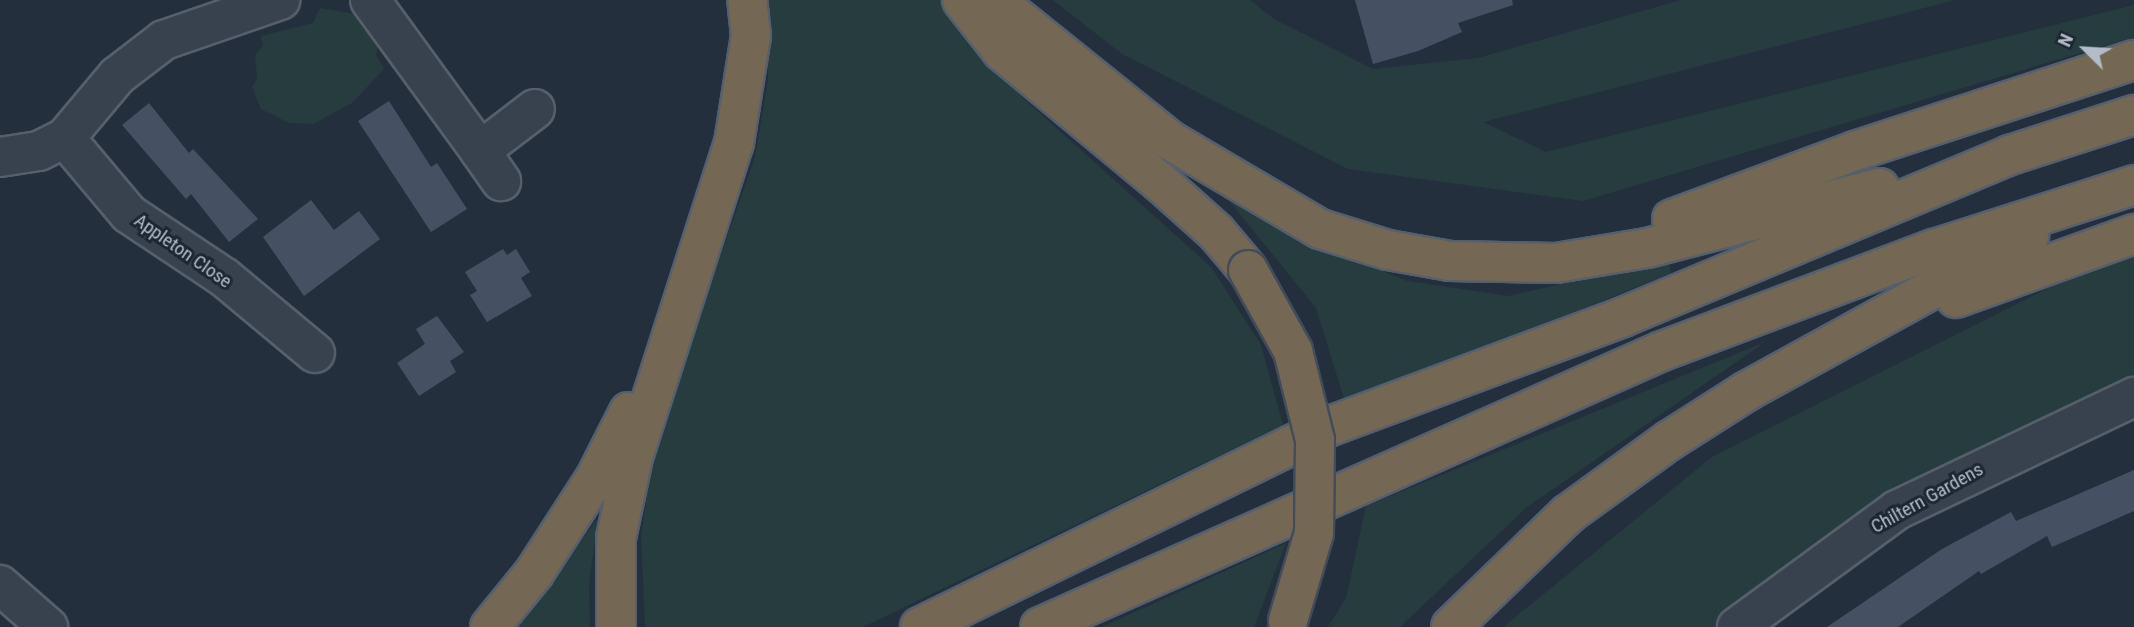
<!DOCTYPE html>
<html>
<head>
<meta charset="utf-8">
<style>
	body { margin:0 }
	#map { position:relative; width:2134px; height:627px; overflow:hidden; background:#242f3e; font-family:"Roboto Condensed",sans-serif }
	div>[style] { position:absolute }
	.green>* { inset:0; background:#263c3f }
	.building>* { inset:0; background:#455162 }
	.roads { filter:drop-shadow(2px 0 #565f6c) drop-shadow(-2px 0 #565f6c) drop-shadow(0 2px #565f6c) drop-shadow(0 -2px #565f6c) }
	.minor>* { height:38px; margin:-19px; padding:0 19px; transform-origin:19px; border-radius:19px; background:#38414e }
	.highway>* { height:38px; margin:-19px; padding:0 19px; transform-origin:19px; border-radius:19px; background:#746855 }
	.bridges { filter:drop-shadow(2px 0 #434c59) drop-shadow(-2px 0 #434c59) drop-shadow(0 2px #434c59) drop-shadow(0 -2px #434c59) }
	.highway-bridge>* { height:38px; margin:-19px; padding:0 19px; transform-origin:19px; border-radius:19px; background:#746855 }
	span { translate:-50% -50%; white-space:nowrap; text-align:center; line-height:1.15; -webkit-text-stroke:6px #1d2633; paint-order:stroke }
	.street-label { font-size:19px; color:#b4bcc9 }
	.north { position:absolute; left:2050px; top:14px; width:70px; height:70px; -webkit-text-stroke:5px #1d2633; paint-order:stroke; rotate:294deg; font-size:19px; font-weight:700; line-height:28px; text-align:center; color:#b4bcc9 }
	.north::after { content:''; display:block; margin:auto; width:24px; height:32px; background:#b4bcc9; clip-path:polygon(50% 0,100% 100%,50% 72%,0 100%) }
</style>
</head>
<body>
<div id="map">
	<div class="green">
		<div style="clip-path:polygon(768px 0,947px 0,1022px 97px,1212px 268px,1261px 345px,1283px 425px,863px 627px,645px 627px,641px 536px,654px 446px,755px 157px,768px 80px)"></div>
		<div style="clip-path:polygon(1053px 0,1250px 0,1274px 19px,1373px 69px,1478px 58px,1681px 0,1955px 0,1483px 122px,1546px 152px,2134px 5px,2134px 37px,1583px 201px,1348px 169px,1122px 54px)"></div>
		<div style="clip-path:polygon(320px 8px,360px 15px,379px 40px,376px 55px,384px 69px,352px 103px,313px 124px,289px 123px,261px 109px,252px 87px,257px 78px,255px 55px,263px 46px,261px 36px,313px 23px)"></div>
		<div style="clip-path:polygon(1226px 197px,1282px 230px,1407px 281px,1509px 296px,1669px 259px,1671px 273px,1346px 405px,1316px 308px)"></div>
		<div style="clip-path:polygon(2134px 255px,2134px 385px,1720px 627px,1503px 627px,1712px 457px,2090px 267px)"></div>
		<div style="clip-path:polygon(1765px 342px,1526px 508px,1400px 627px,1328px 627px,1346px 598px,1366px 506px)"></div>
		<div style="clip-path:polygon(598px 518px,589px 584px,590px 627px,517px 627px)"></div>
		<div style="clip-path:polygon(1286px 543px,1254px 627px,1102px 627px)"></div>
	</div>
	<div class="building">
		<div style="clip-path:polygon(1355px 0,1512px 0,1513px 5px,1458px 23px,1462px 32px,1418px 51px,1373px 64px)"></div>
		<div style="clip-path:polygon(389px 101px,431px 167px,437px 163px,467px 209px,431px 232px,358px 121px)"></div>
		<div style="clip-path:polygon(149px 103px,189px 153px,193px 149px,258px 219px,229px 242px,191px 194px,186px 199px,122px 125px)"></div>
		<div style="clip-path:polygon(311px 200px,334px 230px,359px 211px,380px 239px,304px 296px,263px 237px)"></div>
		<div style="clip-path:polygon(503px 249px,507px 255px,516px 249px,530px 272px,521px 278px,532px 296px,487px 322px,470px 295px,477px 291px,465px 272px)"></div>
		<div style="clip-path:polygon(437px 316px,464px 352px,450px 361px,456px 372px,419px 396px,397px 363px,425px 344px,416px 329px)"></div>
		<div style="clip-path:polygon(2134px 470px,2134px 511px,2052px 547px,2047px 536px,1981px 574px,1979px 571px,1898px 627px,1827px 627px,1942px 549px,2011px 512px,2016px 521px)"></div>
	</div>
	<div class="roads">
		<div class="minor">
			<div style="left:370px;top:0;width:187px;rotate:53.9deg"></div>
			<div style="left:480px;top:151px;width:69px;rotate:-37.4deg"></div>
			<div style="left:65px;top:138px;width:99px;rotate:49.9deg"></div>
			<div style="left:129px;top:214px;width:115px;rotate:33.7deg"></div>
			<div style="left:225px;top:278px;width:117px;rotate:39.8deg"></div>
			<div style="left:480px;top:151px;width:37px;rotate:55deg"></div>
			<div style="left:0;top:157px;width:39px;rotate:-9deg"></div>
			<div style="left:39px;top:151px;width:29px;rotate:-27deg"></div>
			<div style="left:65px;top:138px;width:81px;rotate:-50deg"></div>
			<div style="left:117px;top:76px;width:59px;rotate:-37.5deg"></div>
			<div style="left:164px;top:40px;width:123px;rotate:-19deg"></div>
			<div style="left:0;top:585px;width:64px;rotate:41.2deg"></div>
			<div style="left:1737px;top:627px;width:198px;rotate:-36.2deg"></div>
			<div style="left:1897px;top:510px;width:263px;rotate:-25.5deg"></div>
		</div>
		<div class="highway">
			<div style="left:962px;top:0;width:65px;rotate:51.9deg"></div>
			<div style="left:1002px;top:51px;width:205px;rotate:39.7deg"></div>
			<div style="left:1160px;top:182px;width:75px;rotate:41.8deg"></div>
			<div style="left:1216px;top:232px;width:50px;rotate:49.9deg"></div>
			<div style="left:995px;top:0;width:223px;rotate:38.8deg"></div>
			<div style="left:1169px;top:140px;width:175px;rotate:30.5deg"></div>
			<div style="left:1320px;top:229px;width:71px;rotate:17.2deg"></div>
			<div style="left:1388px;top:250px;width:63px;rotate:10.1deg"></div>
			<div style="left:1450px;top:261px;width:106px;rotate:1.1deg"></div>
			<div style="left:1556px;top:263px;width:92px;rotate:-9.4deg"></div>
			<div style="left:1647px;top:248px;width:240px;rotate:-14.5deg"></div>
			<div style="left:1672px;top:219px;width:195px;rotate:-20.4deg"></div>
			<div style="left:1855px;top:151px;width:293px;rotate:-18.1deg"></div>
			<div style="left:1956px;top:298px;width:189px;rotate:-19.8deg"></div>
			<div style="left:490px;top:627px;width:70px;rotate:-50.8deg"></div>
			<div style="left:534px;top:573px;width:114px;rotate:-57.1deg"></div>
			<div style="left:596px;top:477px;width:73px;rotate:-63.1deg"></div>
			<div style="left:616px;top:627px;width:89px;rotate:-90deg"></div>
			<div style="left:616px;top:538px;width:83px;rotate:-78.1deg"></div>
			<div style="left:633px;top:457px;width:330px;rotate:-72.2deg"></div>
			<div style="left:734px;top:143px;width:108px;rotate:-81deg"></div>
			<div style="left:751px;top:36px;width:36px;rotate:-96deg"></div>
			<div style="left:920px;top:627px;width:460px;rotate:-26.1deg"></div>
			<div style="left:1333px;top:425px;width:309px;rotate:-20.4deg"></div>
			<div style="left:1623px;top:317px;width:420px;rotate:-22.7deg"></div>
			<div style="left:2010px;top:155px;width:130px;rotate:-17.9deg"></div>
			<div style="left:1040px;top:627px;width:680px;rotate:-23.93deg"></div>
			<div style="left:1662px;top:351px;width:290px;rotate:-20.6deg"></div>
			<div style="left:1934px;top:249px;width:210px;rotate:-17.7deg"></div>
			<div style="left:1451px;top:627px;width:163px;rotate:-44deg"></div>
			<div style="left:1568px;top:514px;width:126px;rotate:-36deg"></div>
			<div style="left:1670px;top:440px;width:91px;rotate:-32.5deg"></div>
			<div style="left:1747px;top:391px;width:322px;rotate:-28.8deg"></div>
		</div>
	</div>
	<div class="bridges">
		<div class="highway-bridge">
			<div style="left:1248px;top:270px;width:93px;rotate:60.9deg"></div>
			<div style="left:1293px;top:351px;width:92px;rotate:76.1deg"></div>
			<div style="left:1315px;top:440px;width:93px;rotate:90.6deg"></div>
			<div style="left:1314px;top:533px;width:92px;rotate:106.5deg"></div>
		</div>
	</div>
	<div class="street-label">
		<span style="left:183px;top:251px;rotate:35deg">Appleton Close</span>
		<span style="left:1927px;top:498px;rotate:-29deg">Chiltern Gardens</span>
	</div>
	<div class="north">N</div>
</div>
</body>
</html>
